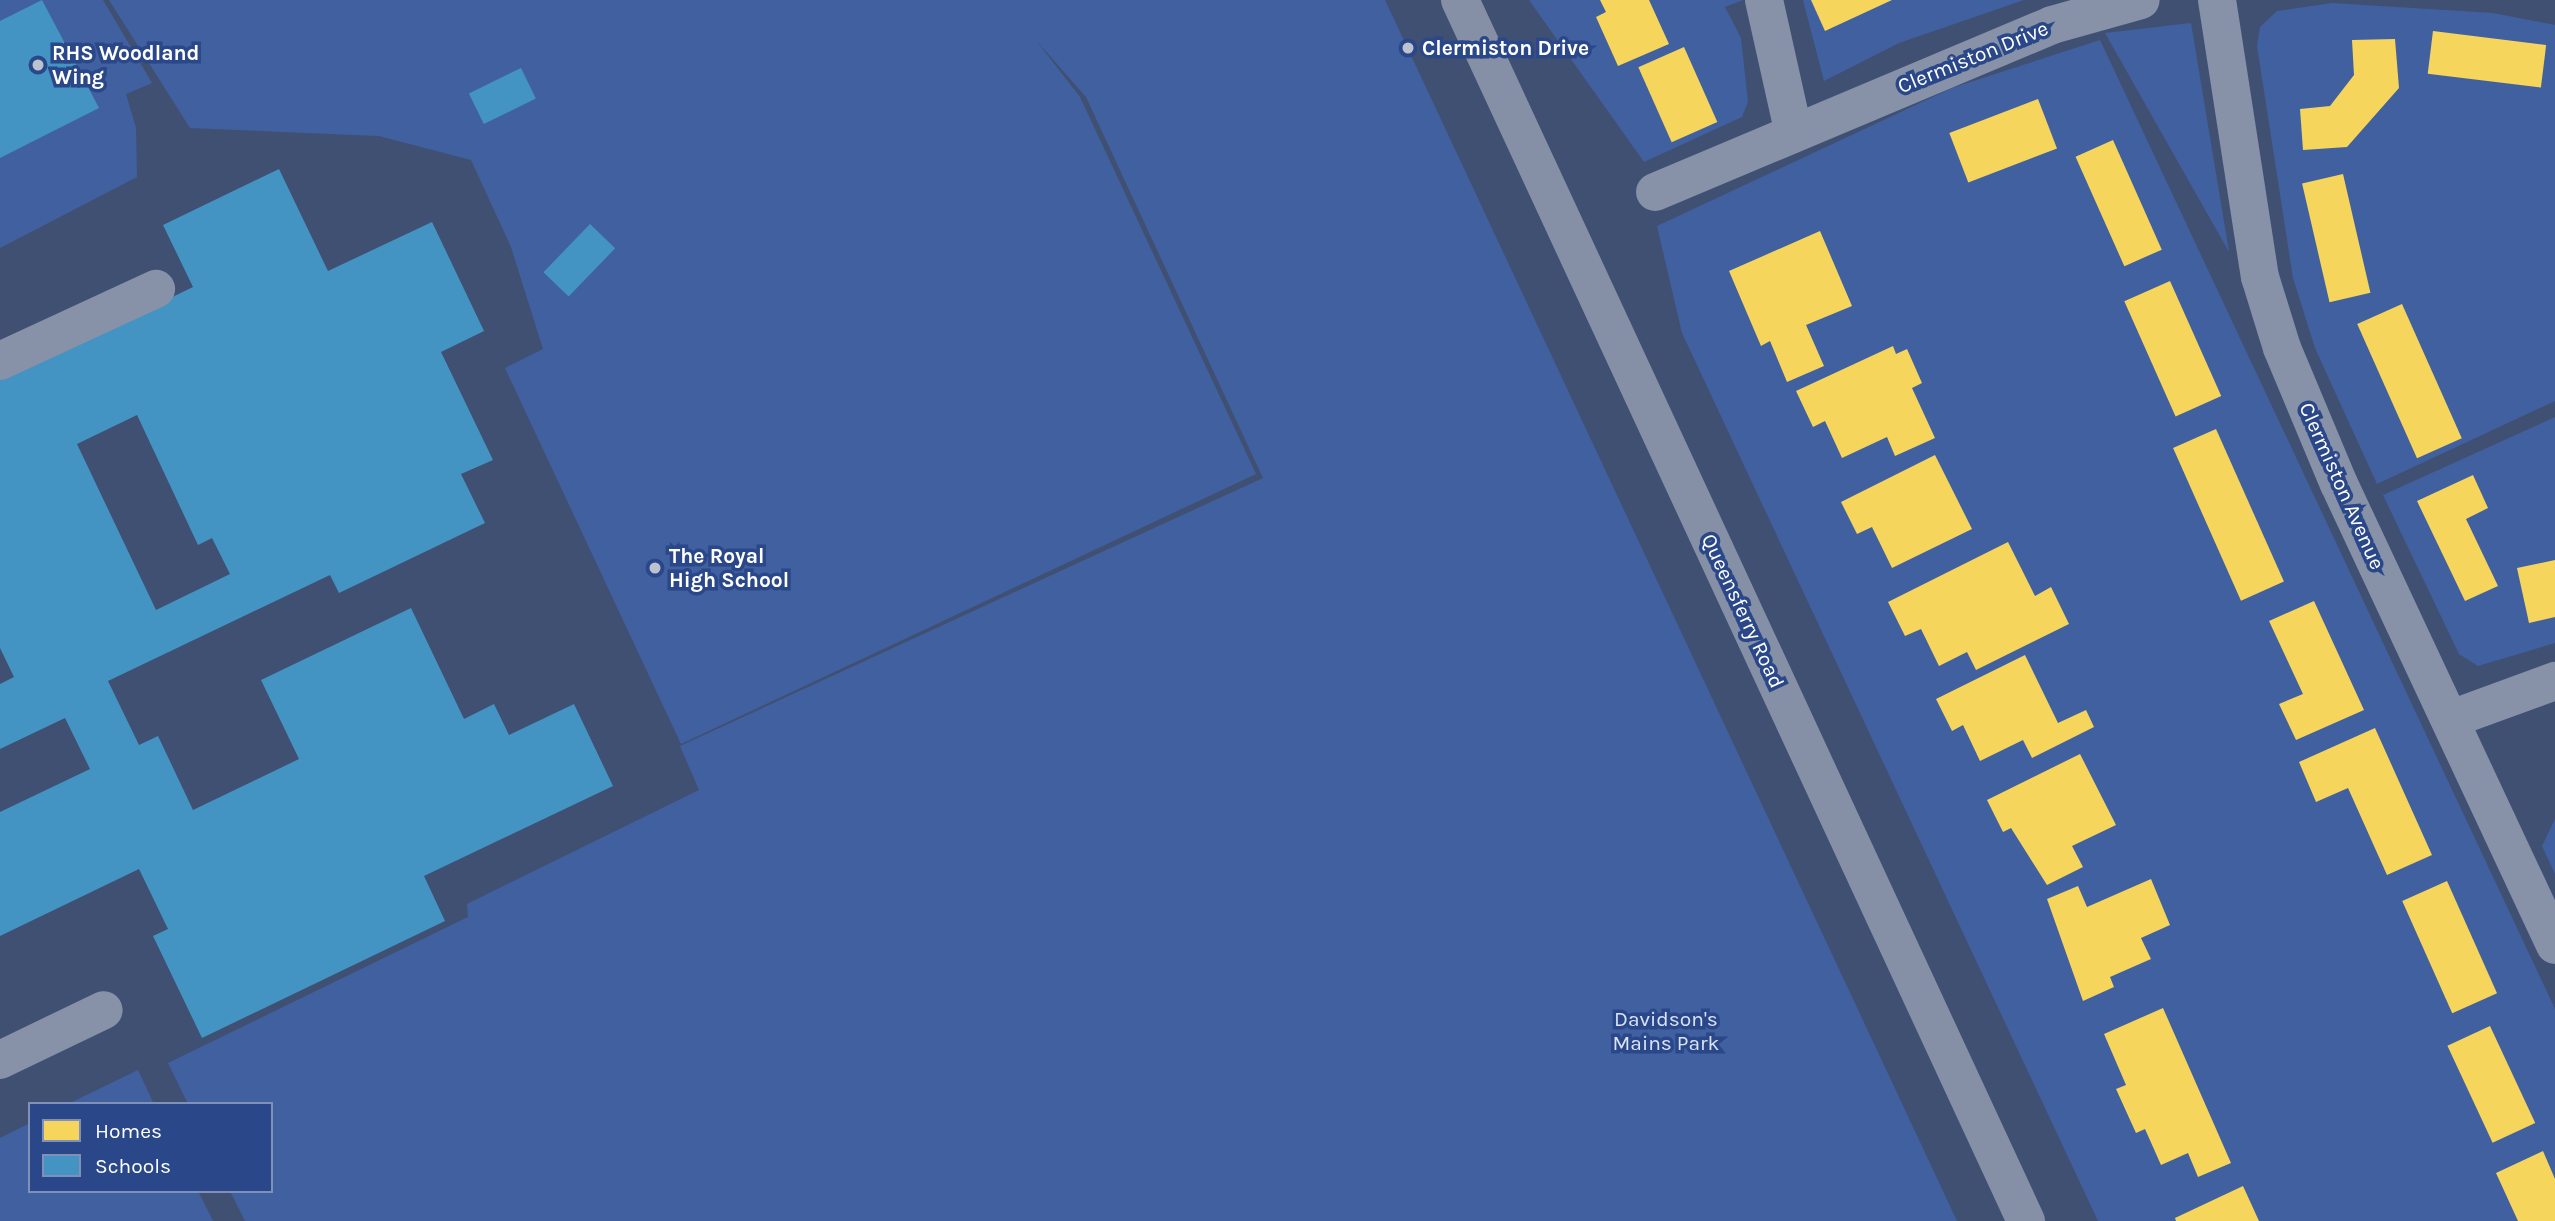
<!DOCTYPE html>
<html>
<head>
<meta charset="utf-8">
<style>
	body { margin:0 }
	#map { position:relative; width:2555px; height:1221px; overflow:hidden; background:#405073; font-family:Karla,sans-serif }
	div>[style] { position:absolute }
	.green>* { inset:0; background:#4160a0 }
	.homes>* { inset:0; background:#f6d55c; transform-origin:0 0 }
	.schools>* { inset:0; background:#4393c3; transform-origin:0 0 }
	.minor>* { height:38px; margin:-19px; padding:0 19px; transform-origin:19px; border-radius:19px; background:#8791a8 }
	.major>* { height:38px; margin:-19px; padding:0 19px; transform-origin:19px; border-radius:19px; background:#8590a6 }
	.dots>* { width:19px; height:19px; translate:-50% -50%; box-sizing:border-box; border:4px solid #2a4889; border-radius:50% }
	span { translate:-50% -50%; white-space:nowrap; text-align:center; line-height:1.15; -webkit-text-stroke:7px #2a4889; paint-order:stroke }
	.poi-label { font-size:21px; color:#fff; font-weight:700 }
	.left { translate:0 -50%; text-align:left }
	.street-label { font-size:21px; color:#fff }
	.park-label { font-size:21px; color:#dbe4f7 }
	.legend { position:absolute; left:28px; top:1102px; width:245px; height:91px; box-sizing:border-box; background:#2a4889; border:2px solid #7f91b8; margin:0; padding:9px 12px; list-style:none; font-size:21px; color:#fff }
	.legend li { display:flex; align-items:center; gap:14px; height:35px }
	.legend b { width:35px; border:2px solid #7f91b8 }
</style>
</head>
<body>
<div id="map">
	<div class="green">
		<div style="clip-path:polygon(0 0,103px 0,152px 83px,126px 94px,136px 128px,137px 177px,0 248px)"></div>
		<div style="clip-path:polygon(109px 0,1385px 0,1957px 1221px,245px 1221px,230px 1191px,271px 1191px,271px 1104px,188px 1104px,168px 1063px,468px 917px,467px 904px,699px 790px,680px 746px,1263px 478px,1086px 97px,1035px 39px,1080px 97px,1256px 474px,681px 744px,505px 368px,543px 349px,511px 247px,471px 160px,379px 136px,190px 128px)"></div>
		<div style="clip-path:polygon(1529px 0,1743px 0,1725px 7px,1741px 38px,1748px 102px,1742px 117px,1644px 162px)"></div>
		<div style="clip-path:polygon(1803px 0,2024px 0,1899px 43px,1824px 81px)"></div>
		<div style="clip-path:polygon(2332px 3px,2493px 13px,2555px 25px,2555px 401px,2377px 484px,2315px 348px,2293px 278px,2257px 46px,2260px 27px,2277px 11px)"></div>
		<div style="clip-path:polygon(2191px 23px,2229px 252px,2105px 33px)"></div>
		<div style="clip-path:polygon(2100px 40px,2555px 1009px,2555px 1221px,2098px 1221px,1682px 333px,1657px 226px,1952px 88px)"></div>
		<div style="clip-path:polygon(2555px 417px,2555px 643px,2478px 666px,2459px 654px,2383px 495px)"></div>
		<div style="clip-path:polygon(2555px 819px,2555px 874px,2542px 846px)"></div>
		<div style="clip-path:polygon(138px 1070px,154px 1104px,68px 1104px)"></div>
		<div style="clip-path:polygon(30px 1123px,30px 1191px,198px 1191px,213px 1221px,0 1221px,0 1138px)"></div>
	</div>
	<div class="homes">
		<div style="clip-path:polygon(1600px 0,1649px 0,1669px 44px,1618px 66px,1596px 17px,1606px 12px)"></div>
		<div style="clip-path:polygon(1811px 0,1892px 0,1825px 31px)"></div>
		<div style="left:2433px;top:31px;width:114px;height:43px;rotate:7deg"></div>
		<div style="clip-path:polygon(2395px 39px,2399px 88px,2347px 147px,2303px 150px,2300px 109px,2330px 106px,2354px 75px,2352px 40px)"></div>
		<div style="left:1684px;top:47px;width:82px;height:50px;rotate:66deg"></div>
		<div style="left:2038px;top:99px;width:53px;height:95px;rotate:69deg"></div>
		<div style="left:2113px;top:140px;width:120px;height:41px;rotate:66deg"></div>
		<div style="left:2343px;top:174px;width:122px;height:42px;rotate:77deg"></div>
		<div style="clip-path:polygon(1820px 231px,1852px 306px,1806px 325px,1824px 366px,1787px 382px,1770px 341px,1761px 346px,1729px 271px)"></div>
		<div style="left:2170px;top:281px;width:126px;height:50px;rotate:66deg"></div>
		<div style="left:2402px;top:304px;width:147px;height:49px;rotate:66deg"></div>
		<div style="clip-path:polygon(1893px 346px,1896px 354px,1907px 349px,1922px 383px,1912px 388px,1935px 438px,1895px 456px,1887px 437px,1842px 458px,1825px 421px,1813px 427px,1796px 391px)"></div>
		<div style="left:2216px;top:429px;width:167px;height:47px;rotate:66deg"></div>
		<div style="clip-path:polygon(1935px 455px,1972px 529px,1892px 568px,1872px 527px,1857px 534px,1841px 502px)"></div>
		<div style="clip-path:polygon(2473px 475px,2488px 508px,2466px 519px,2498px 586px,2465px 601px,2417px 501px)"></div>
		<div style="clip-path:polygon(2008px 542px,2035px 596px,2051px 587px,2069px 624px,1976px 670px,1967px 652px,1939px 666px,1921px 629px,1905px 636px,1888px 602px)"></div>
		<div style="clip-path:polygon(2555px 560px,2555px 617px,2529px 623px,2517px 568px)"></div>
		<div style="clip-path:polygon(2314px 601px,2364px 710px,2296px 740px,2279px 704px,2303px 694px,2269px 621px)"></div>
		<div style="clip-path:polygon(2025px 655px,2058px 723px,2086px 710px,2094px 727px,2032px 758px,2023px 740px,1980px 761px,1963px 725px,1952px 731px,1936px 699px)"></div>
		<div style="clip-path:polygon(2375px 728px,2432px 855px,2387px 875px,2348px 788px,2316px 802px,2299px 762px)"></div>
		<div style="clip-path:polygon(2080px 754px,2116px 825px,2072px 846px,2083px 867px,2047px 885px,2011px 828px,2003px 832px,1987px 800px)"></div>
		<div style="clip-path:polygon(2151px 879px,2170px 925px,2141px 938px,2151px 959px,2110px 977px,2114px 987px,2083px 1001px,2047px 899px,2078px 886px,2087px 907px)"></div>
		<div style="left:2447px;top:881px;width:123px;height:49px;rotate:66deg"></div>
		<div style="clip-path:polygon(2163px 1008px,2231px 1163px,2198px 1177px,2188px 1153px,2161px 1165px,2145px 1129px,2136px 1133px,2116px 1089px,2126px 1085px,2104px 1034px)"></div>
		<div style="left:2490px;top:1026px;width:107px;height:47px;rotate:65deg"></div>
		<div style="clip-path:polygon(2543px 1151px,2555px 1179px,2555px 1221px,2518px 1221px,2496px 1173px)"></div>
		<div style="clip-path:polygon(2243px 1186px,2259px 1221px,2176px 1221px,2175px 1218px)"></div>
	</div>
	<div class="schools">
		<div style="clip-path:polygon(42px 0,99px 108px,0 158px,0 21px)"></div>
		<div style="left:521px;top:68px;width:34px;height:58px;rotate:64deg"></div>
		<div style="clip-path:polygon(evenodd,279px 169px,328px 271px,432px 222px,484px 331px,441px 352px,493px 460px,461px 474px,485px 523px,339px 593px,330px 575px,108px 681px,139px 745px,158px 736px,193px 810px,299px 759px,261px 680px,411px 608px,464px 719px,494px 704px,509px 735px,574px 704px,613px 786px,424px 876px,445px 921px,202px 1038px,153px 936px,168px 929px,139px 869px,0 936px,0 812px,90px 769px,65px 718px,0 749px,0 684px,14px 677px,0 648px,0 380px,193px 287px,163px 225px,279px 169px,137px 415px,198px 545px,212px 538px,230px 574px,156px 610px,77px 444px,137px 415px)"></div>
		<div style="left:590px;top:224px;width:35px;height:67px;rotate:44deg"></div>
	</div>
	<div class="minor">
		<div style="left:1764px;top:0;width:133px;rotate:77.4deg"></div>
		<div style="left:2217px;top:0;width:280px;rotate:81.2deg"></div>
		<div style="left:2260px;top:277px;width:74px;rotate:72.8deg"></div>
		<div style="left:2282px;top:348px;width:147px;rotate:67.3deg"></div>
		<div style="left:2339px;top:484px;width:509px;rotate:64.89deg"></div>
		<div style="left:1655px;top:192px;width:431px;rotate:-22.8deg"></div>
		<div style="left:2052px;top:25px;width:92px;rotate:-15.7deg"></div>
		<div style="left:0;top:361px;width:172px;rotate:-24.8deg"></div>
		<div style="left:2451px;top:719px;width:111px;rotate:-20.1deg"></div>
		<div style="left:0;top:1060px;width:115px;rotate:-25.7deg"></div>
	</div>
	<div class="major">
		<div style="left:1460px;top:0;width:1346px;rotate:65.13deg"></div>
	</div>
	<div class="dots">
		<div style="left:1408px;top:48px;background:#bcc2ce"></div>
		<div style="left:38px;top:65px;background:#bcc2ce"></div>
		<div style="left:655px;top:568px;background:#bcc2ce"></div>
	</div>
	<div class="poi-label">
		<span class="left" style="left:1422px;top:48px">Clermiston Drive</span>
		<span class="left" style="left:52px;top:65px">RHS Woodland<br>Wing</span>
		<span class="left" style="left:669px;top:568px">The Royal<br>High School</span>
	</div>
	<div class="street-label">
		<span style="left:1973px;top:57px;rotate:-22deg">Clermiston Drive</span>
		<span style="left:2342px;top:486px;rotate:66deg">Clermiston Avenue</span>
		<span style="left:1743px;top:611px;rotate:65deg">Queensferry Road</span>
	</div>
	<div class="park-label">
		<span style="left:1666px;top:1031px">Davidson's<br>Mains Park</span>
	</div>
	<ul class="legend">
	<li><b style="height:19px;background:#f6d55c"></b>Homes</li>
	<li><b style="height:19px;background:#4393c3"></b>Schools</li>
	</ul>
</div>
</body>
</html>
